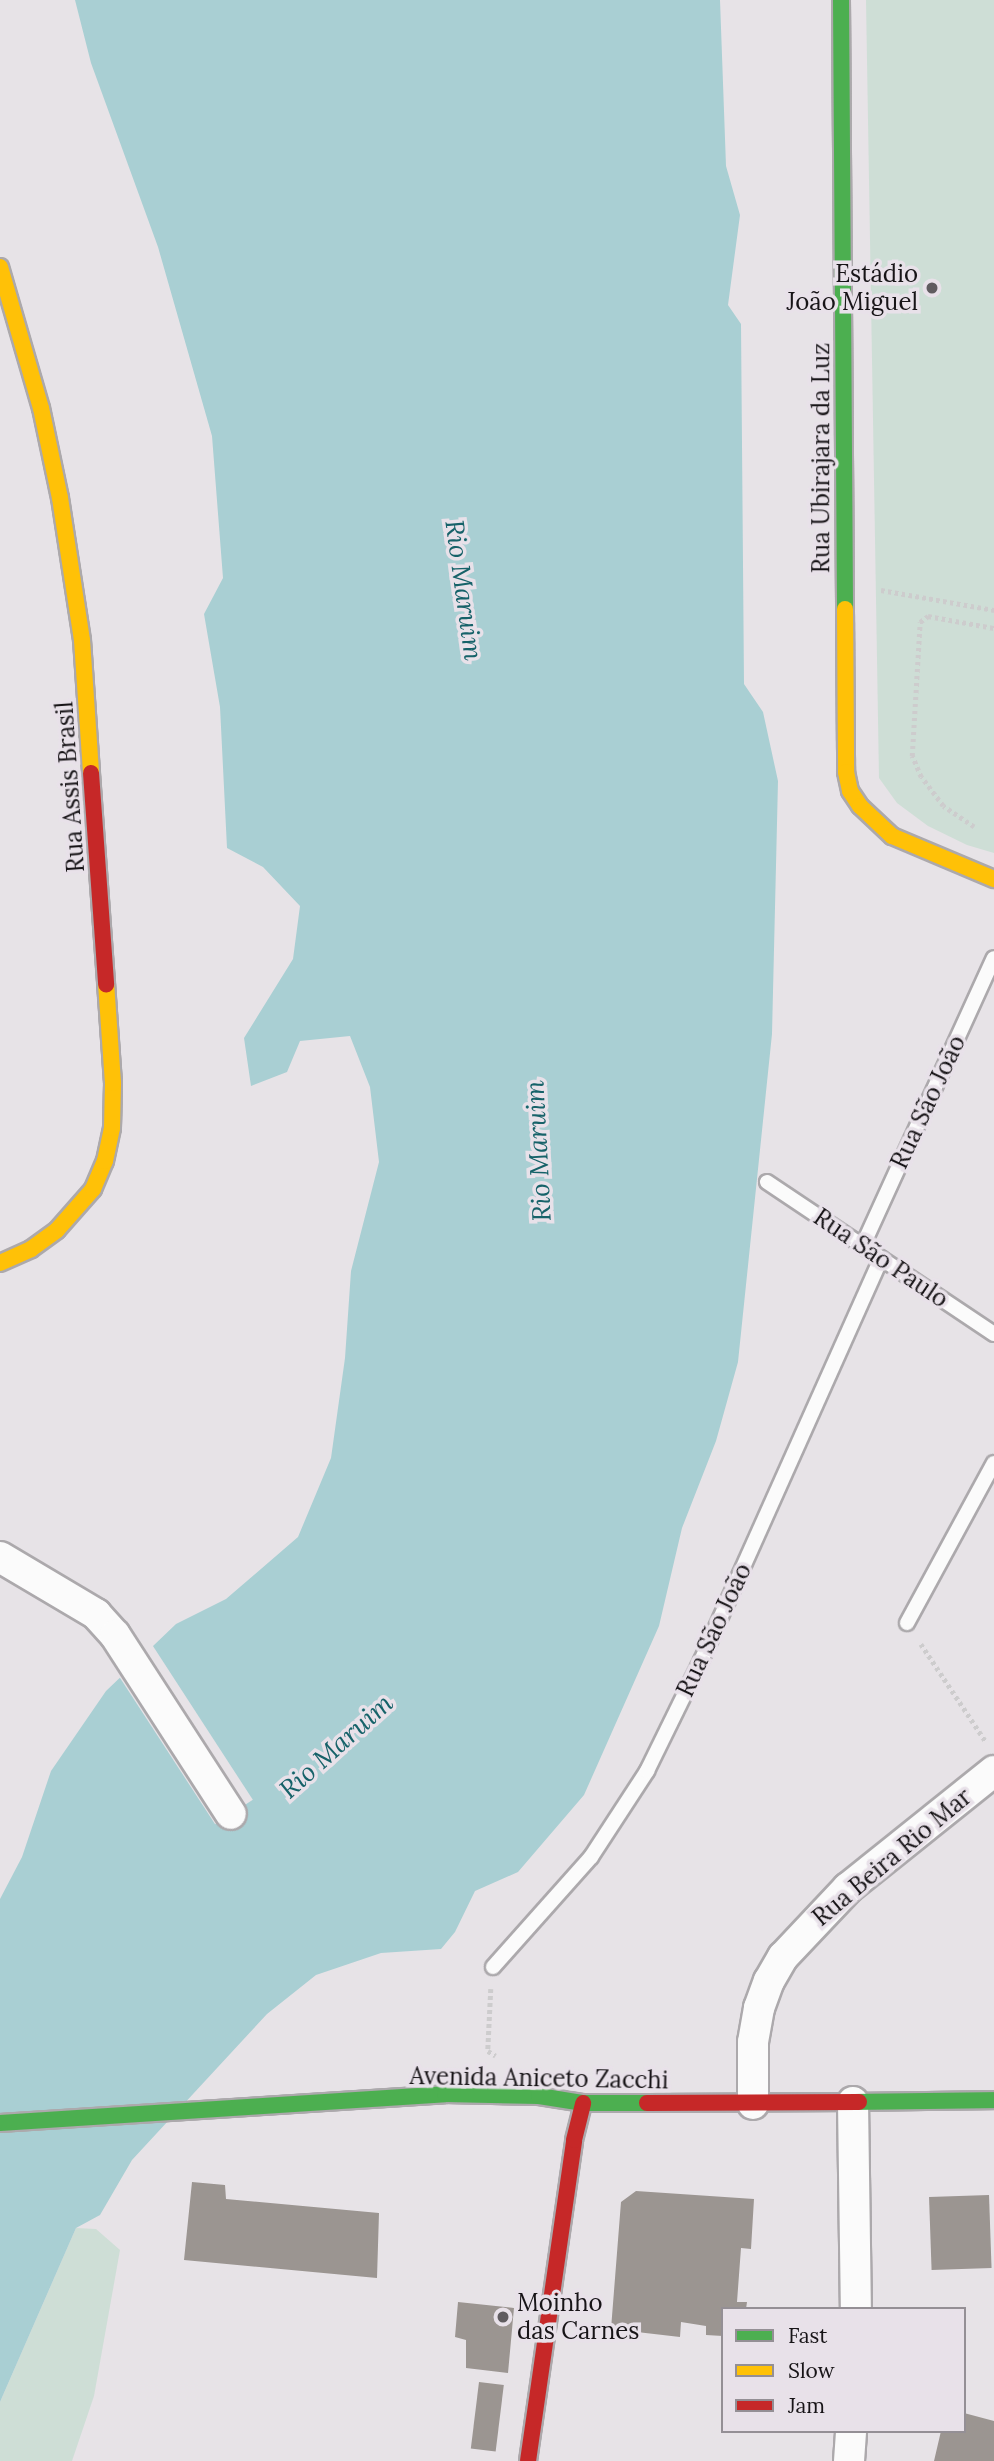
<!DOCTYPE html>
<html>
<head>
<meta charset="utf-8">
<style>
	body { margin:0 }
	#map { position:relative; width:994px; height:2461px; overflow:hidden; background:#e7e3e7; font-family:Lora,serif }
	div>[style] { position:absolute }
	.green>* { inset:0; background:#ceded6 }
	.water>* { inset:0; background:#a9cfd3 }
	.pier>* { inset:0; background:#e7e3e7; transform-origin:0 0 }
	.building>* { inset:0; background:#9b9591; transform-origin:0 0 }
	.path>* { height:4.5px; margin-top:-2.25px; transform-origin:0; background:repeating-linear-gradient(90deg,#cdcccd 0 3.5px,transparent 0 7px) }
	.roads { filter:drop-shadow(2px 0 #aca9ac) drop-shadow(-2px 0 #aca9ac) drop-shadow(0 2px #aca9ac) drop-shadow(0 -2px #aca9ac) }
	.lane>* { height:14px; margin:-7px; padding:0 7px; transform-origin:7px; border-radius:7px; background:#fbfbfb }
	.street>* { height:30px; margin:-15px; padding:0 15px; transform-origin:15px; border-radius:15px; background:#fbfbfb }
	.fast>* { height:16px; margin:-8px; padding:0 8px; transform-origin:8px; border-radius:8px; background:#4caf50 }
	.slow>* { height:16px; margin:-8px; padding:0 8px; transform-origin:8px; border-radius:8px; background:#ffc107 }
	.jam>* { height:16px; margin:-8px; padding:0 8px; transform-origin:8px; border-radius:8px; background:#c62828 }
	.dots>* { width:19px; height:19px; translate:-50% -50%; box-sizing:border-box; border:4px solid #e8e1e9; border-radius:50% }
	span { translate:-50% -50%; white-space:nowrap; text-align:center; line-height:1.15; -webkit-text-stroke:7px #e8e1e9; paint-order:stroke }
	.poi-label { font-size:24px; color:#171417 }
	.right { translate:-100% -50%; text-align:right }
	.left { translate:0 -50%; text-align:left }
	.street-label { font-size:24px; color:#171417 }
	.water-label { font-size:26px; color:#166269; font-style:italic }
	.legend { position:absolute; left:721px; top:2307px; width:245px; height:126px; box-sizing:border-box; background:#e8e1e9; border:2px solid #948f95; margin:0; padding:9px 12px; list-style:none; font-size:21px; color:#171417 }
	.legend li { display:flex; align-items:center; gap:14px; height:35px }
	.legend b { width:35px; border:2px solid #948f95 }
</style>
</head>
<body>
<div id="map">
	<div class="green">
		<div style="clip-path:polygon(866px 0,994px 0,994px 853px,967px 845px,928px 826px,897px 803px,879px 778px)"></div>
		<div style="clip-path:polygon(76px 2228px,96px 2229px,120px 2250px,94px 2396px,72px 2461px,0 2461px,0 2402px)"></div>
	</div>
	<div class="water">
		<div style="clip-path:polygon(75px 0,720px 0,726px 166px,740px 215px,728px 305px,741px 324px,744px 684px,763px 712px,778px 781px,772px 1034px,738px 1362px,716px 1441px,682px 1528px,659px 1626px,584px 1795px,518px 1872px,475px 1891px,455px 1932px,441px 1949px,381px 1953px,316px 1975px,267px 2014px,132px 2160px,100px 2215px,76px 2228px,0 2402px,0 1899px,22px 1857px,51px 1771px,106px 1691px,176px 1624px,226px 1599px,298px 1537px,331px 1458px,345px 1358px,351px 1271px,379px 1162px,370px 1087px,350px 1036px,300px 1041px,287px 1072px,251px 1086px,244px 1038px,293px 959px,300px 906px,263px 867px,227px 848px,220px 707px,204px 614px,223px 578px,212px 436px,158px 247px,91px 63px)"></div>
	</div>
	<div class="pier">
		<div style="left:151px;top:1643px;width:187px;height:45px;rotate:57deg"></div>
	</div>
	<div class="building">
		<div style="clip-path:polygon(192px 2182px,225px 2185px,226px 2199px,379px 2213px,377px 2278px,184px 2260px)"></div>
		<div style="clip-path:polygon(636px 2191px,754px 2199px,751px 2249px,741px 2248px,737px 2302px,747px 2302px,746px 2309px,723px 2309px,723px 2336px,706px 2335px,706px 2326px,681px 2322px,680px 2337px,611px 2329px,621px 2202px)"></div>
		<div style="left:989px;top:2195px;width:73px;height:60px;rotate:88deg"></div>
		<div style="clip-path:polygon(458px 2302px,514px 2308px,508px 2373px,466px 2368px,466px 2340px,455px 2337px)"></div>
		<div style="left:479px;top:2382px;width:25px;height:67px;rotate:7deg"></div>
		<div style="clip-path:polygon(964px 2413px,994px 2421px,994px 2461px,934px 2461px,941px 2431px,964px 2431px)"></div>
	</div>
	<div class="path">
		<div style="left:881px;top:590px;width:115px;rotate:10deg"></div>
		<div style="left:974px;top:827px;width:37px;rotate:-146deg"></div>
		<div style="left:943px;top:806px;width:36px;rotate:-127deg"></div>
		<div style="left:921px;top:777px;width:23px;rotate:-113deg"></div>
		<div style="left:912px;top:756px;width:134px;rotate:-86.6deg"></div>
		<div style="left:920px;top:622px;width:10px;rotate:-37deg"></div>
		<div style="left:928px;top:616px;width:67px;rotate:10.3deg"></div>
		<div style="left:921px;top:1644px;width:118px;rotate:56.4deg"></div>
		<div style="left:491px;top:1989px;width:62px;rotate:92.8deg"></div>
		<div style="left:488px;top:2051px;width:9px;rotate:32deg"></div>
	</div>
	<div class="roads">
		<div class="lane">
			<div style="left:767px;top:1182px;width:273px;rotate:33.8deg"></div>
			<div style="left:863px;top:1245px;width:315px;rotate:-65.5deg"></div>
			<div style="left:907px;top:1623px;width:182px;rotate:-61.5deg"></div>
			<div style="left:493px;top:1967px;width:147px;rotate:-48.3deg"></div>
			<div style="left:591px;top:1857px;width:103px;rotate:-56.9deg"></div>
			<div style="left:647px;top:1771px;width:123px;rotate:-63.9deg"></div>
			<div style="left:701px;top:1661px;width:441px;rotate:-65.9deg"></div>
		</div>
		<div class="street">
			<div style="left:0;top:1557px;width:112px;rotate:30.7deg"></div>
			<div style="left:96px;top:1614px;width:28px;rotate:48deg"></div>
			<div style="left:115px;top:1635px;width:213px;rotate:57.1deg"></div>
			<div style="left:853px;top:2102px;width:207px;rotate:89.2deg"></div>
			<div style="left:753px;top:2104px;width:62px;rotate:-90deg"></div>
			<div style="left:753px;top:2042px;width:35px;rotate:-80deg"></div>
			<div style="left:759px;top:2008px;width:29px;rotate:-70deg"></div>
			<div style="left:769px;top:1981px;width:28px;rotate:-60deg"></div>
			<div style="left:783px;top:1957px;width:95px;rotate:-46.7deg"></div>
			<div style="left:848px;top:1888px;width:187px;rotate:-38.7deg"></div>
			<div style="left:849px;top:2461px;width:30px;rotate:-86deg"></div>
		</div>
		<div class="fast">
			<div style="left:841px;top:0;width:609px;rotate:89.62deg"></div>
			<div style="left:859px;top:2102px;width:135px;rotate:-0.8deg"></div>
			<div style="left:0;top:2123px;width:446px;rotate:-3.7deg"></div>
			<div style="left:445px;top:2094px;width:94px;rotate:1.2deg"></div>
			<div style="left:539px;top:2096px;width:45px;rotate:9deg"></div>
			<div style="left:583px;top:2103px;width:64px"></div>
		</div>
		<div class="slow">
			<div style="left:0;top:267px;width:147px;rotate:73.8deg"></div>
			<div style="left:41px;top:408px;width:92px;rotate:78.1deg"></div>
			<div style="left:60px;top:498px;width:144px;rotate:81.2deg"></div>
			<div style="left:82px;top:640px;width:133px;rotate:86.1deg"></div>
			<div style="left:845px;top:609px;width:163px;rotate:89.6deg"></div>
			<div style="left:846px;top:772px;width:19px;rotate:78deg"></div>
			<div style="left:850px;top:791px;width:18px;rotate:56deg"></div>
			<div style="left:860px;top:806px;width:44px;rotate:43.2deg"></div>
			<div style="left:892px;top:836px;width:111px;rotate:22.9deg"></div>
			<div style="left:0;top:1263px;width:34px;rotate:-24deg"></div>
			<div style="left:31px;top:1249px;width:32px;rotate:-36deg"></div>
			<div style="left:57px;top:1230px;width:55px;rotate:-48.7deg"></div>
			<div style="left:93px;top:1189px;width:30px;rotate:-67deg"></div>
			<div style="left:105px;top:1161px;width:34px;rotate:-78deg"></div>
			<div style="left:112px;top:1128px;width:45px;rotate:-88.7deg"></div>
			<div style="left:113px;top:1083px;width:99px;rotate:-94deg"></div>
		</div>
		<div class="jam">
			<div style="left:91px;top:773px;width:212px;rotate:85.9deg"></div>
			<div style="left:647px;top:2103px;width:212px;rotate:-0.3deg"></div>
			<div style="left:528px;top:2461px;width:324px;rotate:-81.8deg"></div>
			<div style="left:574px;top:2140px;width:38px;rotate:-76deg"></div>
		</div>
	</div>
	<div class="dots">
		<div style="left:932px;top:288px;background:#605c60"></div>
		<div style="left:503px;top:2317px;background:#605c60"></div>
	</div>
	<div class="poi-label">
		<span class="right" style="left:918px;top:288px">Estádio<br>João Miguel</span>
		<span class="left" style="left:517px;top:2317px">Moinho<br>das Carnes</span>
	</div>
	<div class="street-label">
		<span style="left:821px;top:458px;rotate:-90deg">Rua Ubirajara da Luz</span>
		<span style="left:70px;top:787px;rotate:-94deg">Rua Assis Brasil</span>
		<span style="left:928px;top:1102px;rotate:-65deg">Rua São João</span>
		<span style="left:881px;top:1258px;rotate:34deg">Rua São Paulo</span>
		<span style="left:714px;top:1630px;rotate:-65deg">Rua São João</span>
		<span style="left:892px;top:1857px;rotate:-40deg">Rua Beira Rio Mar</span>
		<span style="left:539px;top:2078px;rotate:1deg">Avenida Aniceto Zacchi</span>
	</div>
	<div class="water-label">
		<span style="left:464px;top:590px;rotate:82deg">Rio Maruim</span>
		<span style="left:538px;top:1151px;rotate:-93deg">Rio Maruim</span>
		<span style="left:336px;top:1746px;rotate:-42deg">Rio Maruim</span>
	</div>
	<ul class="legend">
	<li><b style="height:9px;background:#4caf50"></b>Fast</li>
	<li><b style="height:9px;background:#ffc107"></b>Slow</li>
	<li><b style="height:9px;background:#c62828"></b>Jam</li>
	</ul>
</div>
</body>
</html>
